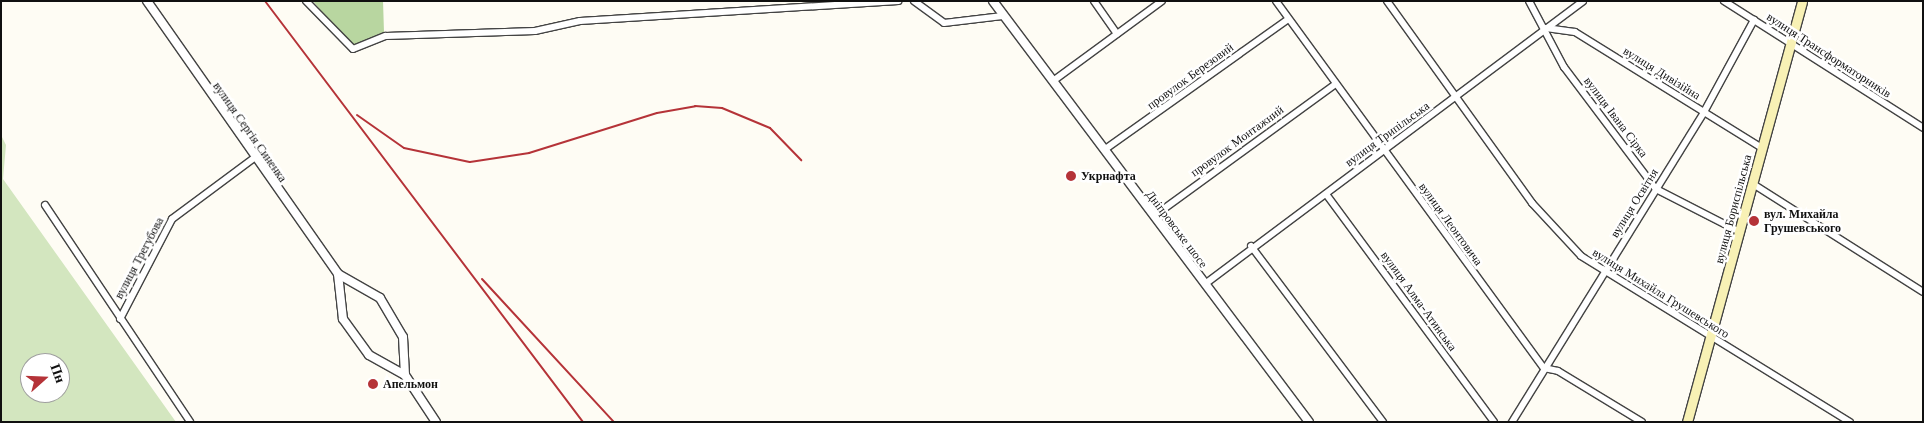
<!DOCTYPE html>
<html>
<head>
<meta charset="utf-8">
<style>
	body { margin:0 }
	#map { position:relative; width:1924px; height:423px; overflow:hidden; background:#fefcf4; font-family:"Libre Baskerville",serif }
	div>[style] { position:absolute }
	.green>* { inset:0; background:#d3e6bf }
	.forest>* { inset:0; background:#b8d6a0 }
	.roads { filter:drop-shadow(1px 0 #434343) drop-shadow(-1px 0 #434343) drop-shadow(0 1px #434343) drop-shadow(0 -1px #434343) }
	.minor>* { height:6px; margin:-3px; padding:0 3px; transform-origin:3px; border-radius:3px; background:#fff }
	.tertiary>* { height:8px; margin:-4px; padding:0 4px; transform-origin:4px; border-radius:4px; background:#fff }
	.secondary>* { height:9px; margin:-4.5px; padding:0 4.5px; transform-origin:4.5px; border-radius:4.5px; background:#f8f1b5 }
	.rail>* { height:2px; margin:-1px; padding:0 1px; transform-origin:1px; border-radius:1px; background:#b53338 }
	.dots>* { width:14px; height:14px; translate:-50% -50%; box-sizing:border-box; border:2px solid #fff; border-radius:50% }
	span { translate:-50% -50%; white-space:nowrap; text-align:center; line-height:1.15; -webkit-text-stroke:5px #fff; paint-order:stroke }
	.street-label { font-size:12px; color:#101010 }
	.poi-label { font-size:12px; color:#101010; font-weight:700 }
	.left { translate:0 -50%; text-align:left }
	.frame { position:absolute; inset:0; border:2px solid #101010; pointer-events:none }
	.north { position:absolute; left:20px; top:353px; width:50px; height:50px; box-sizing:border-box; background:#fff; border:1px solid #9f9f9f; border-radius:50%; rotate:70deg; font-size:14px; font-weight:700; line-height:20px; text-align:center; color:#101010 }
	.north::after { content:''; display:block; margin:auto; width:18px; height:22px; background:#b53338; clip-path:polygon(50% 0,100% 100%,50% 72%,0 100%) }
</style>
</head>
<body>
<div id="map">
	<div class="green">
		<div style="clip-path:polygon(evenodd,1px 135px,6px 145px,3px 179px,176px 422px,1px 422px,1px 135px,30px 363px,60px 363px,60px 393px,30px 393px,30px 363px)"></div>
	</div>
	<div class="forest">
		<div style="clip-path:polygon(313px 1px,383px 1px,384px 32px,357px 45px,348px 44px)"></div>
	</div>
	<div class="roads">
		<div class="minor">
			<div style="left:306px;top:1px;width:67px;rotate:45.6deg"></div>
			<div style="left:353px;top:49px;width:35px;rotate:-22deg"></div>
			<div style="left:386px;top:36px;width:149px;rotate:-1.9deg"></div>
			<div style="left:535px;top:31px;width:46px;rotate:-12.5deg"></div>
			<div style="left:580px;top:21px;width:319px;rotate:-3.6deg"></div>
			<div style="left:914px;top:1px;width:37px;rotate:36deg"></div>
			<div style="left:944px;top:23px;width:59px;rotate:-6.8deg"></div>
			<div style="left:1094px;top:1px;width:40px;rotate:55.1deg"></div>
			<div style="left:1276px;top:1px;width:454px;rotate:53.9deg"></div>
			<div style="left:1544px;top:368px;width:14px;rotate:12deg"></div>
			<div style="left:1558px;top:371px;width:98px;rotate:31.3deg"></div>
			<div style="left:1387px;top:1px;width:249px;rotate:54.3deg"></div>
			<div style="left:1532px;top:203px;width:72px;rotate:47.2deg"></div>
			<div style="left:1581px;top:256px;width:316px;rotate:31.7deg"></div>
			<div style="left:1529px;top:1px;width:75px;rotate:62.1deg"></div>
			<div style="left:1564px;top:67px;width:153px;rotate:53deg"></div>
			<div style="left:1656px;top:189px;width:94px;rotate:27.1deg"></div>
			<div style="left:1724px;top:1px;width:236px;rotate:32.5deg"></div>
			<div style="left:1546px;top:28px;width:29px;rotate:8deg"></div>
			<div style="left:1575px;top:32px;width:220px;rotate:31.8deg"></div>
			<div style="left:1053px;top:81px;width:135px;rotate:-36.3deg"></div>
			<div style="left:1104px;top:150px;width:226px;rotate:-35.4deg"></div>
			<div style="left:1753px;top:184px;width:201px;rotate:32.4deg"></div>
			<div style="left:1326px;top:194px;width:283px;rotate:53.6deg"></div>
			<div style="left:45px;top:205px;width:261px;rotate:56.2deg"></div>
			<div style="left:1154px;top:216px;width:223px;rotate:-36deg"></div>
			<div style="left:1251px;top:246px;width:220px;rotate:53.1deg"></div>
			<div style="left:1205px;top:284px;width:472px;rotate:-36.8deg"></div>
			<div style="left:120px;top:319px;width:113px;rotate:-62.5deg"></div>
			<div style="left:172px;top:219px;width:102px;rotate:-36.6deg"></div>
			<div style="left:1512px;top:422px;width:365px;rotate:-58.2deg"></div>
			<div style="left:1704px;top:112px;width:105px;rotate:-61.5deg"></div>
		</div>
		<div class="tertiary">
			<div style="left:147px;top:1px;width:333px;rotate:55deg"></div>
			<div style="left:338px;top:274px;width:48px;rotate:29.7deg"></div>
			<div style="left:380px;top:298px;width:45px;rotate:59.5deg"></div>
			<div style="left:403px;top:337px;width:38px;rotate:87deg"></div>
			<div style="left:993px;top:1px;width:526px;rotate:53.11deg"></div>
			<div style="left:338px;top:274px;width:45px;rotate:83.7deg"></div>
			<div style="left:343px;top:319px;width:44px;rotate:54.2deg"></div>
			<div style="left:369px;top:355px;width:41px;rotate:29.1deg"></div>
			<div style="left:405px;top:375px;width:56px;rotate:56.6deg"></div>
		</div>
		<div class="secondary">
			<div style="left:1687px;top:422px;width:436px;rotate:-74.7deg"></div>
		</div>
	</div>
	<div class="rail">
		<div style="left:265px;top:1px;width:528px;rotate:52.93deg"></div>
		<div style="left:357px;top:115px;width:57px;rotate:35.1deg"></div>
		<div style="left:404px;top:148px;width:67px;rotate:12deg"></div>
		<div style="left:470px;top:162px;width:60px;rotate:-8.7deg"></div>
		<div style="left:529px;top:153px;width:134px;rotate:-17.4deg"></div>
		<div style="left:657px;top:113px;width:39px;rotate:-10deg"></div>
		<div style="left:695px;top:106px;width:27px;rotate:4deg"></div>
		<div style="left:722px;top:108px;width:52px;rotate:22.6deg"></div>
		<div style="left:770px;top:128px;width:45px;rotate:45.9deg"></div>
		<div style="left:482px;top:279px;width:195px;rotate:47.3deg"></div>
	</div>
	<div class="dots">
		<div style="left:1071px;top:176px;background:#b53338"></div>
		<div style="left:1754px;top:221px;background:#b53338"></div>
		<div style="left:373px;top:384px;background:#b53338"></div>
	</div>
	<div class="street-label">
		<span style="left:1829px;top:55px;rotate:33deg">вулиця Трансформаторників</span>
		<span style="left:1662px;top:73px;rotate:32deg">вулиця Дивізійна</span>
		<span style="left:1190px;top:76px;rotate:-36deg">провулок Березовий</span>
		<span style="left:1616px;top:117px;rotate:53deg">вулиця Івана Сірка</span>
		<span style="left:250px;top:132px;rotate:55deg">вулиця Сергія Синенка</span>
		<span style="left:1387px;top:134px;rotate:-36deg">вулиця Трипільська</span>
		<span style="left:1237px;top:141px;rotate:-36deg">провулок Монтажний</span>
		<span style="left:1634px;top:203px;rotate:-58deg">вулиця Освітня</span>
		<span style="left:1733px;top:209px;rotate:-75deg">вулиця Бориспільська</span>
		<span style="left:1451px;top:224px;rotate:54deg">вулиця Леонтовича</span>
		<span style="left:1177px;top:229px;rotate:53deg">Дніпровське шосе</span>
		<span style="left:139px;top:258px;rotate:-62deg">вулиця Трегубова</span>
		<span style="left:1661px;top:293px;rotate:32deg">вулиця Михайла Грушевського</span>
		<span style="left:1419px;top:301px;rotate:54deg">вулиця Алма-Атинська</span>
	</div>
	<div class="poi-label">
		<span class="left" style="left:1081px;top:176px">Укрнафта</span>
		<span class="left" style="left:1764px;top:221px">вул. Михайла<br>Грушевського</span>
		<span class="left" style="left:383px;top:384px">Апельмон</span>
	</div>
	<div class="frame"></div>
	<div class="north">Пн</div>
</div>
</body>
</html>
